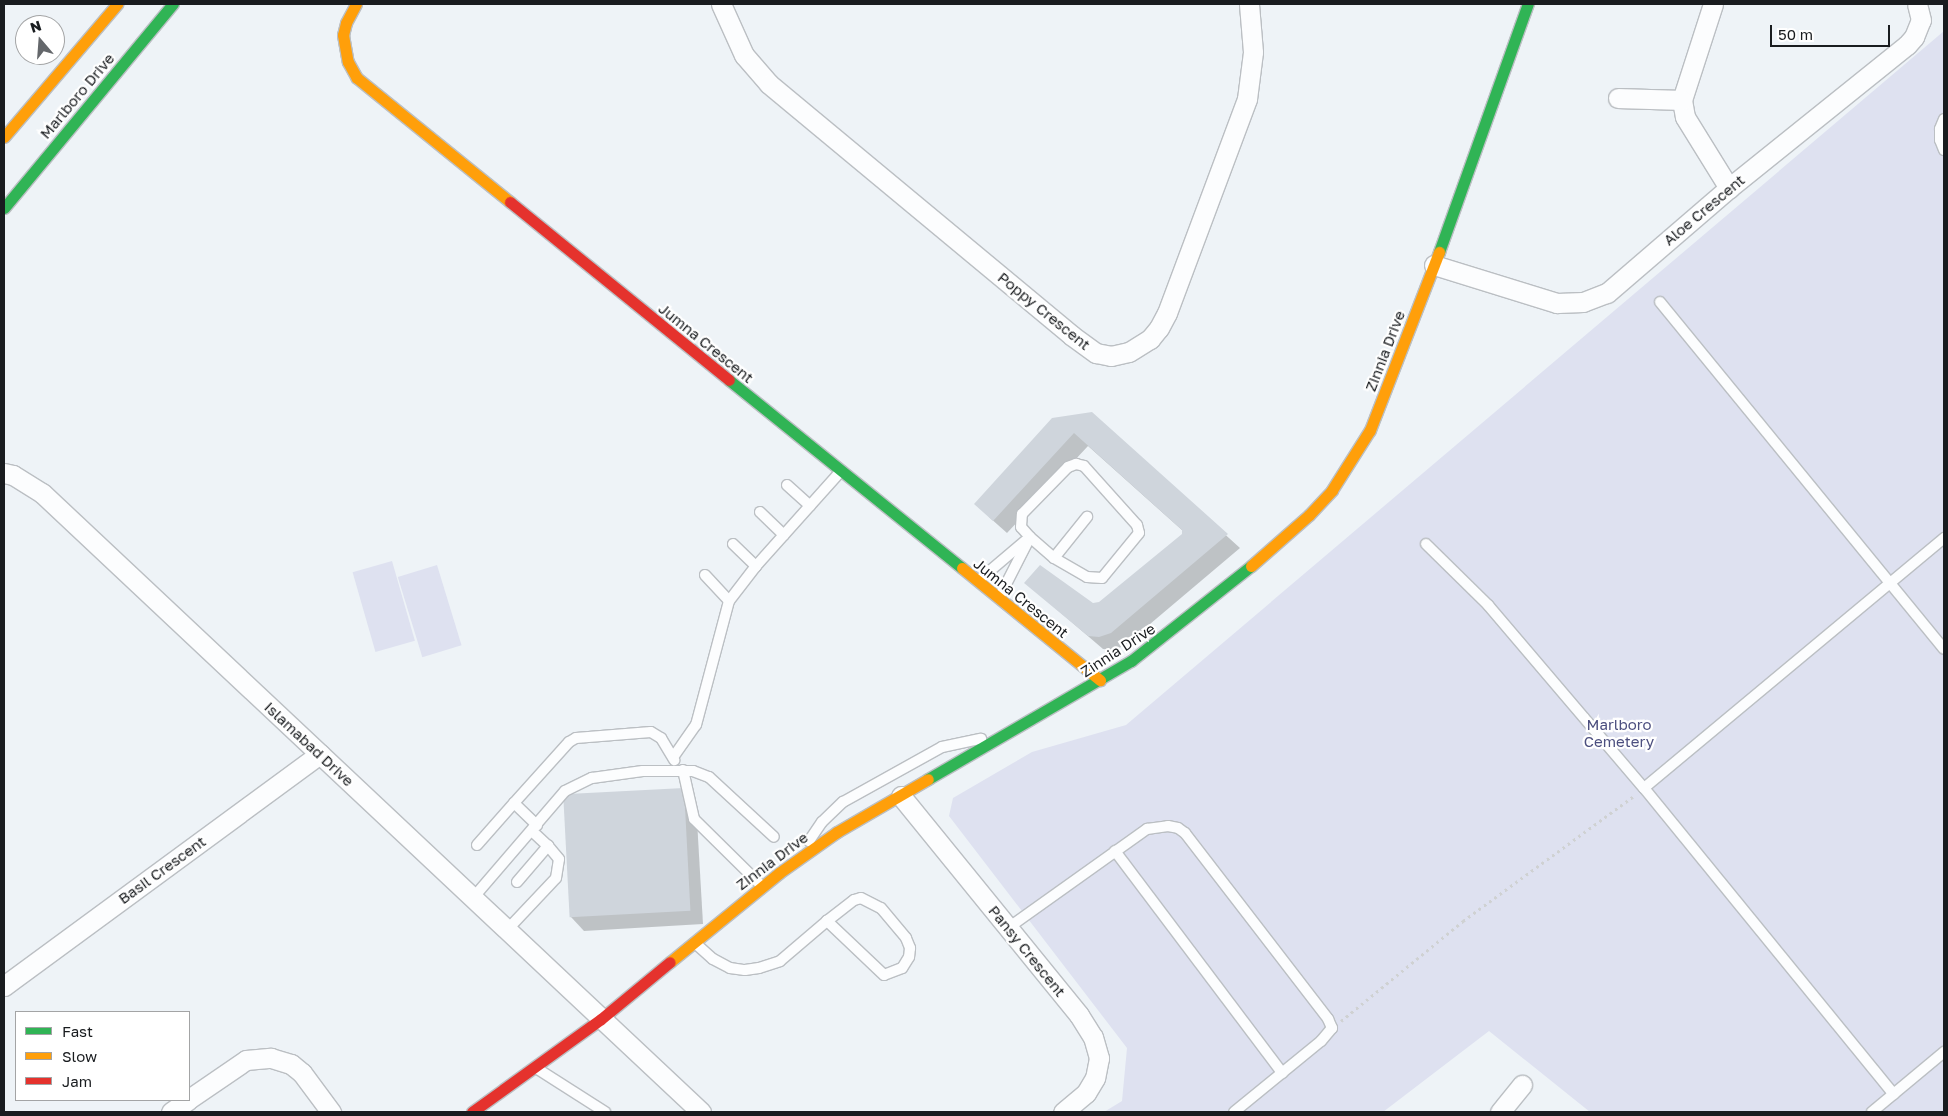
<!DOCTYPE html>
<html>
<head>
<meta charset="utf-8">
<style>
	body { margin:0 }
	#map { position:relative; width:1948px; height:1116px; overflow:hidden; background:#eef3f7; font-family:"Golos Text",sans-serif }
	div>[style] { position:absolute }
	.green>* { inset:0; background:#dee1f0; transform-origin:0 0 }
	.shadow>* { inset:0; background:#0003 }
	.building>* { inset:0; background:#cfd5dc; transform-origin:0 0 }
	.path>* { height:3px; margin-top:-1.5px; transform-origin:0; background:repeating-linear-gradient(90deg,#cfd1d2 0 2.5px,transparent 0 6.5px) }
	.roads { filter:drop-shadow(1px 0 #bbbfc3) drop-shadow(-1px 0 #bbbfc3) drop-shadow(0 1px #bbbfc3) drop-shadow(0 -1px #bbbfc3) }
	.lane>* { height:10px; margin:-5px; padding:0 5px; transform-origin:5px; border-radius:5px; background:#fcfdfe }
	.street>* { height:19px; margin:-9.5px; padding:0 9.5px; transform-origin:9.5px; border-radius:9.5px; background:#fcfdfe }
	.fast>* { height:11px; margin:-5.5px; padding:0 5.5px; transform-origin:5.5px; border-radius:5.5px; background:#30b455 }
	.slow>* { height:11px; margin:-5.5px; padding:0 5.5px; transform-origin:5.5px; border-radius:5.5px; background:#ff9f0a }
	.jam>* { height:11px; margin:-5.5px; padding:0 5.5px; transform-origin:5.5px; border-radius:5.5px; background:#e5322d }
	span { translate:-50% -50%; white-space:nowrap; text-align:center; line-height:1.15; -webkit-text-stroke:4.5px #fff; paint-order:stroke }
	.street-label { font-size:15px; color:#191c1f }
	.park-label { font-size:15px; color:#4c4f7f }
	.frame { position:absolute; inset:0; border:5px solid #191c1f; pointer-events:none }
	.legend { position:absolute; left:15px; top:1011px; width:175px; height:90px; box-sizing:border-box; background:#fff; border:1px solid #a3a4a5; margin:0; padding:6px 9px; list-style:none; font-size:15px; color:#191c1f }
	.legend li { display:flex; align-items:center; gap:10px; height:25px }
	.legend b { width:25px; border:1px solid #a3a4a5 }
	.north { position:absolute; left:15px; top:15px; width:50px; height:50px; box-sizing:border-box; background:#fff; border:1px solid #a3a4a5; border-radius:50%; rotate:342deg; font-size:14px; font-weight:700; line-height:20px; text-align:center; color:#191c1f }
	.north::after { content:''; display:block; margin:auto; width:18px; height:22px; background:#64676b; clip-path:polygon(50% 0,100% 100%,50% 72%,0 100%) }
	.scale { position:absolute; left:1770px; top:25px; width:120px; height:22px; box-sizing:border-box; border:2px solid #191c1f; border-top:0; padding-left:6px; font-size:15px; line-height:18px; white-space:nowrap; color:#191c1f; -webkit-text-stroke:4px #fff; paint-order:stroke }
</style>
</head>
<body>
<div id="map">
	<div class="green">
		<div style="clip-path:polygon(1944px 31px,1944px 1112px,1590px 1112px,1489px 1031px,1383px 1112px,1104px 1112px,1122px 1101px,1127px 1048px,949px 816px,953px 798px,1032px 752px,1126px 725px)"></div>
		<div style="left:392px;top:561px;width:83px;height:41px;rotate:74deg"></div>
		<div style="left:437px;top:565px;width:84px;height:41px;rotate:73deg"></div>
	</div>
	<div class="shadow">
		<div style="clip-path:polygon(1091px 413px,1240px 548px,1124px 646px,1113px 650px,1103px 649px,1026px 583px,1093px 604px,1100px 603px,1183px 535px,1183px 531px,1088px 446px,1007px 533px,989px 517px)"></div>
		<div style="clip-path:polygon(683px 790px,696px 803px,703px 924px,584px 931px,571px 917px)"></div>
	</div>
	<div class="building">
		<div style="clip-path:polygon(1092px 412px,1228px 534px,1111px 633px,1099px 637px,1088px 636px,1024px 583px,1040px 565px,1093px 603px,1099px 602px,1182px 534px,1182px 530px,1074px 433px,993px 521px,974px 504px,1052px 418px)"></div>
		<div style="left:684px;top:788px;width:123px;height:121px;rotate:87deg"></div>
	</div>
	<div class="path">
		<div style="left:1341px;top:1021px;width:158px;rotate:-39.3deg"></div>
		<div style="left:1463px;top:921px;width:213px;rotate:-36.2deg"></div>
	</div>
	<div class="roads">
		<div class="lane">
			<div style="left:1944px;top:119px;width:11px;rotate:112deg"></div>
			<div style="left:1940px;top:129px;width:11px;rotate:90deg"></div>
			<div style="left:1940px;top:140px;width:11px;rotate:68deg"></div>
			<div style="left:1660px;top:302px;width:448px;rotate:50.7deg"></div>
			<div style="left:1076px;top:464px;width:8px;rotate:14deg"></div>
			<div style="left:1084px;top:466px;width:79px;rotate:48.1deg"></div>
			<div style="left:1137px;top:525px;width:8px;rotate:76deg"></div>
			<div style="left:1139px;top:533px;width:58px;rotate:129.4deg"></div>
			<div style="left:1102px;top:578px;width:15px;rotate:-176deg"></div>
			<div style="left:1087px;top:577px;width:38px;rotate:-150deg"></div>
			<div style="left:1054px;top:558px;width:32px;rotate:-139deg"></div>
			<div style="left:1030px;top:537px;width:13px;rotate:-132deg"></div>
			<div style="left:1021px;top:527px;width:13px;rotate:-86deg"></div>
			<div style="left:1022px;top:514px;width:66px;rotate:-45.6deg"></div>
			<div style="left:1068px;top:467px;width:9px;rotate:-21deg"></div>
			<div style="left:787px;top:485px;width:31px;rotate:42deg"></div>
			<div style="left:760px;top:512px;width:33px;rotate:44deg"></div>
			<div style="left:733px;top:544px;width:32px;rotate:44deg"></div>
			<div style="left:1426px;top:544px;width:87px;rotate:44.5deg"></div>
			<div style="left:1488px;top:605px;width:240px;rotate:49.6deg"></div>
			<div style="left:1644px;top:788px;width:391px;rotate:-39.8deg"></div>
			<div style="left:1054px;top:558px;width:53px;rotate:-51.2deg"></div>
			<div style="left:705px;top:575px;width:35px;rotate:47deg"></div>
			<div style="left:979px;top:580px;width:60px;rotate:-40.3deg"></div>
			<div style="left:1000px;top:596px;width:66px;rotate:-63deg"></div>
			<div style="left:674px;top:756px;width:38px;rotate:-55deg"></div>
			<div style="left:696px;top:725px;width:128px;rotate:-75.1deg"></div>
			<div style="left:729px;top:601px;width:44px;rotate:-52.4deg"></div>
			<div style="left:756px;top:566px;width:126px;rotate:-48.2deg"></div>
			<div style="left:683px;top:770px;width:50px;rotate:77.3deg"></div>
			<div style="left:694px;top:819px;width:95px;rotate:44.6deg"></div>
			<div style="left:1644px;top:788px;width:395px;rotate:50.8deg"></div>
			<div style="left:514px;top:803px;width:82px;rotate:-48deg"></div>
			<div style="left:569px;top:742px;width:8px;rotate:-30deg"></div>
			<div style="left:576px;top:738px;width:75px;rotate:-4.6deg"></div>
			<div style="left:651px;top:732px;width:12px;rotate:31deg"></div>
			<div style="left:661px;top:738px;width:26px;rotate:59deg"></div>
			<div style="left:809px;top:841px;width:23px;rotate:-56deg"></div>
			<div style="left:822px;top:822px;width:29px;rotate:-44deg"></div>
			<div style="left:843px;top:802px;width:113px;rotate:-29.1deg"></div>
			<div style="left:942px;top:747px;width:40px;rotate:-12deg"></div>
			<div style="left:477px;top:845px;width:56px;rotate:-48.6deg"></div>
			<div style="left:514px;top:803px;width:32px;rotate:44deg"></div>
			<div style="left:1115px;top:851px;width:278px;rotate:53deg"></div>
			<div style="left:517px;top:882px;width:48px;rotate:-49.3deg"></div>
			<div style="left:548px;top:846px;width:22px;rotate:-137deg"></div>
			<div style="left:473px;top:898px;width:141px;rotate:-49.3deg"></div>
			<div style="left:565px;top:791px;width:30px;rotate:-26deg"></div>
			<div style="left:592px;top:778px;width:51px;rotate:-7.8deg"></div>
			<div style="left:643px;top:771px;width:50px"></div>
			<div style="left:693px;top:771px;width:17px;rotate:21deg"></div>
			<div style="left:709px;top:777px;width:88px;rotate:42.7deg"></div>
			<div style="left:1008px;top:928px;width:171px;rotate:-35.5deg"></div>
			<div style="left:1147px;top:829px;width:21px;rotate:-8deg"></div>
			<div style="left:1168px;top:826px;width:10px;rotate:11deg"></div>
			<div style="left:1178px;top:828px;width:9px;rotate:36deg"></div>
			<div style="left:1185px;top:833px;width:235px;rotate:52.4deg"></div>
			<div style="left:1328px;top:1019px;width:10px;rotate:66deg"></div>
			<div style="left:1332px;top:1028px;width:17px;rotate:130deg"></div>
			<div style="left:1321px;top:1041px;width:112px;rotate:140.8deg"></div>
			<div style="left:507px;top:930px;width:71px;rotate:-46.7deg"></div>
			<div style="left:556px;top:878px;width:19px;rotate:-81deg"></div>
			<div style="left:559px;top:859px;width:17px;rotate:-130deg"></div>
			<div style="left:695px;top:943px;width:24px;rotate:42deg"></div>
			<div style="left:713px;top:959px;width:19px;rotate:28deg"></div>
			<div style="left:730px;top:968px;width:15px;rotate:8deg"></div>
			<div style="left:745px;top:970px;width:14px;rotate:-8deg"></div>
			<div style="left:759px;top:968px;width:22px;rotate:-18deg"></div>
			<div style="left:780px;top:961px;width:62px;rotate:-40.4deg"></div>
			<div style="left:827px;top:921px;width:34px;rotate:-38deg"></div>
			<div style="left:854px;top:900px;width:7px;rotate:-16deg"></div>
			<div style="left:861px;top:898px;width:22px;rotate:27deg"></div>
			<div style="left:881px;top:908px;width:39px;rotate:50deg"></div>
			<div style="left:906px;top:938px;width:11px;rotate:68deg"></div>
			<div style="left:910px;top:948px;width:9px;rotate:96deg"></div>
			<div style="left:909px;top:957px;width:13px;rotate:122deg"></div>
			<div style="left:902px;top:968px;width:19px;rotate:159deg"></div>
			<div style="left:884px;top:975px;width:79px;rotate:-136.5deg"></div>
			<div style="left:536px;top:1068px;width:82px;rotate:32.5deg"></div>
			<div style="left:1872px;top:1112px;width:94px;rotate:-39.8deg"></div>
		</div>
		<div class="street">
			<div style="left:721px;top:4px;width:56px;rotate:65.7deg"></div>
			<div style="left:744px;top:55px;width:38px;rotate:49deg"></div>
			<div style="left:769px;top:84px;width:393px;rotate:39.7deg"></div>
			<div style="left:1071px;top:335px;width:31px;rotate:36deg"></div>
			<div style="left:1096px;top:353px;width:15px;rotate:11deg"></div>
			<div style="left:1111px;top:356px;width:18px;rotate:-13deg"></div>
			<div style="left:1129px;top:352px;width:25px;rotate:-32deg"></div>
			<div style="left:1150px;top:339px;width:14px;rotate:-51deg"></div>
			<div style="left:1159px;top:328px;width:17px;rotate:-62deg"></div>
			<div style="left:1167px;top:313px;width:228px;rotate:-69.5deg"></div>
			<div style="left:1247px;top:99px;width:47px;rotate:-82.7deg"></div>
			<div style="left:1253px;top:52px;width:48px;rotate:-94.8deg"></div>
			<div style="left:1713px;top:4px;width:101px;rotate:107.9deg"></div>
			<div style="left:1682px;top:100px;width:17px;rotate:80deg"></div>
			<div style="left:1685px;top:117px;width:84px;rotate:58.2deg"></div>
			<div style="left:1618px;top:98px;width:64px;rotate:1.8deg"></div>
			<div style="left:1434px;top:265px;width:129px;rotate:17.2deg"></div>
			<div style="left:1557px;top:303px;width:26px;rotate:-2deg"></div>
			<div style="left:1583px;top:302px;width:26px;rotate:-21deg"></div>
			<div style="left:1607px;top:293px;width:161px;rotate:-40.7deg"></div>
			<div style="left:1729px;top:188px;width:228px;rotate:-38.8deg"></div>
			<div style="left:1907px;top:45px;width:11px;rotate:-49deg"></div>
			<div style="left:1914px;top:37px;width:18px;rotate:-68deg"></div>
			<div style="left:1921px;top:20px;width:16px;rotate:-104deg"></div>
			<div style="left:4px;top:473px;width:9px;rotate:13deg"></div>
			<div style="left:13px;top:475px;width:34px;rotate:32deg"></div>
			<div style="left:42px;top:493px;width:904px;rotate:43.21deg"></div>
			<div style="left:901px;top:796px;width:282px;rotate:50.9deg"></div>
			<div style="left:1079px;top:1015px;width:26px;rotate:58deg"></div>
			<div style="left:1093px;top:1037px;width:22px;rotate:74deg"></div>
			<div style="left:1099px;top:1058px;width:20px;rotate:101deg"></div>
			<div style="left:1095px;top:1078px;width:17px;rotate:121deg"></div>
			<div style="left:1086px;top:1093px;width:30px;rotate:140deg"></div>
			<div style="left:4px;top:986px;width:392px;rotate:-36.3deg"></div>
			<div style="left:189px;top:1099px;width:69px;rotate:-34.4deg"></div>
			<div style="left:246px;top:1060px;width:25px;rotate:-5deg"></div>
			<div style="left:271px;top:1058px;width:21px;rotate:17deg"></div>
			<div style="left:291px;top:1064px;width:14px;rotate:39deg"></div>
			<div style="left:302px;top:1073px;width:49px;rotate:53.4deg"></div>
			<div style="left:171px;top:1112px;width:21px;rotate:-35deg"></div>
			<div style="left:1500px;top:1112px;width:35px;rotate:-51deg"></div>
		</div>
		<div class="fast">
			<div style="left:4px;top:208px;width:265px;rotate:-50.4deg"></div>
			<div style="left:1439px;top:252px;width:263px;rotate:-70.3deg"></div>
			<div style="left:729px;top:380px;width:299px;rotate:38.9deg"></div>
			<div style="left:928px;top:779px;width:235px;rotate:-30.2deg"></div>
			<div style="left:1131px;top:661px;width:153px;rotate:-38.4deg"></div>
		</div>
		<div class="slow">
			<div style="left:356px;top:4px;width:21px;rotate:118deg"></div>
			<div style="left:346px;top:23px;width:12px;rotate:104deg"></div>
			<div style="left:343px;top:35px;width:27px;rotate:80deg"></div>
			<div style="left:348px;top:62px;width:18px;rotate:61deg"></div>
			<div style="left:357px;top:78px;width:197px;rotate:39deg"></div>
			<div style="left:4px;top:137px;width:175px;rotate:-49.6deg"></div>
			<div style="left:1251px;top:566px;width:77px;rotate:-41.3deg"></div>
			<div style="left:1309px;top:515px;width:34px;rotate:-47deg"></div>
			<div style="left:1332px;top:490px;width:71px;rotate:-57.7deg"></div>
			<div style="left:1370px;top:430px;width:191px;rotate:-68.8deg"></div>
			<div style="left:962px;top:568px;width:178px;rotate:39.1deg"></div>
			<div style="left:670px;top:962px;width:141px;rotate:-39.2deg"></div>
			<div style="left:779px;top:873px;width:71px;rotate:-35.3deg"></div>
			<div style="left:837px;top:832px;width:105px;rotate:-30.2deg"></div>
		</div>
		<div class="jam">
			<div style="left:510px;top:202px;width:282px;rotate:39.1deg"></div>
			<div style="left:472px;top:1112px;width:159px;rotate:-35.8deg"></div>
			<div style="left:601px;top:1019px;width:89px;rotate:-39.6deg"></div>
		</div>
	</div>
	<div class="street-label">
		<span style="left:77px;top:96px;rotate:-50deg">Marlboro Drive</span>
		<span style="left:1704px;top:210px;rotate:-40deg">Aloe Crescent</span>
		<span style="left:1044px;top:311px;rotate:39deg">Poppy Crescent</span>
		<span style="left:706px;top:343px;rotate:39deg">Jumna Crescent</span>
		<span style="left:1385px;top:351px;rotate:-69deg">Zinnia Drive</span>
		<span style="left:1021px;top:598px;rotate:39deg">Jumna Crescent</span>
		<span style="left:1118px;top:650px;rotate:-33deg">Zinnia Drive</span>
		<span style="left:309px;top:744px;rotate:43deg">Islamabad Drive</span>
		<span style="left:772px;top:861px;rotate:-37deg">Zinnia Drive</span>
		<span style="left:162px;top:870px;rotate:-36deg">Basil Crescent</span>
		<span style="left:1027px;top:951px;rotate:51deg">Pansy Crescent</span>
	</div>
	<div class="park-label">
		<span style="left:1619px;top:733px">Marlboro<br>Cemetery</span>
	</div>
	<div class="frame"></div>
	<ul class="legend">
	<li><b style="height:6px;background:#30b455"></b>Fast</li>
	<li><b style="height:6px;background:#ff9f0a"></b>Slow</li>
	<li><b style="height:6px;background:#e5322d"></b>Jam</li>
	</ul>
	<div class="north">N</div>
	<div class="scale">50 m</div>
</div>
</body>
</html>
